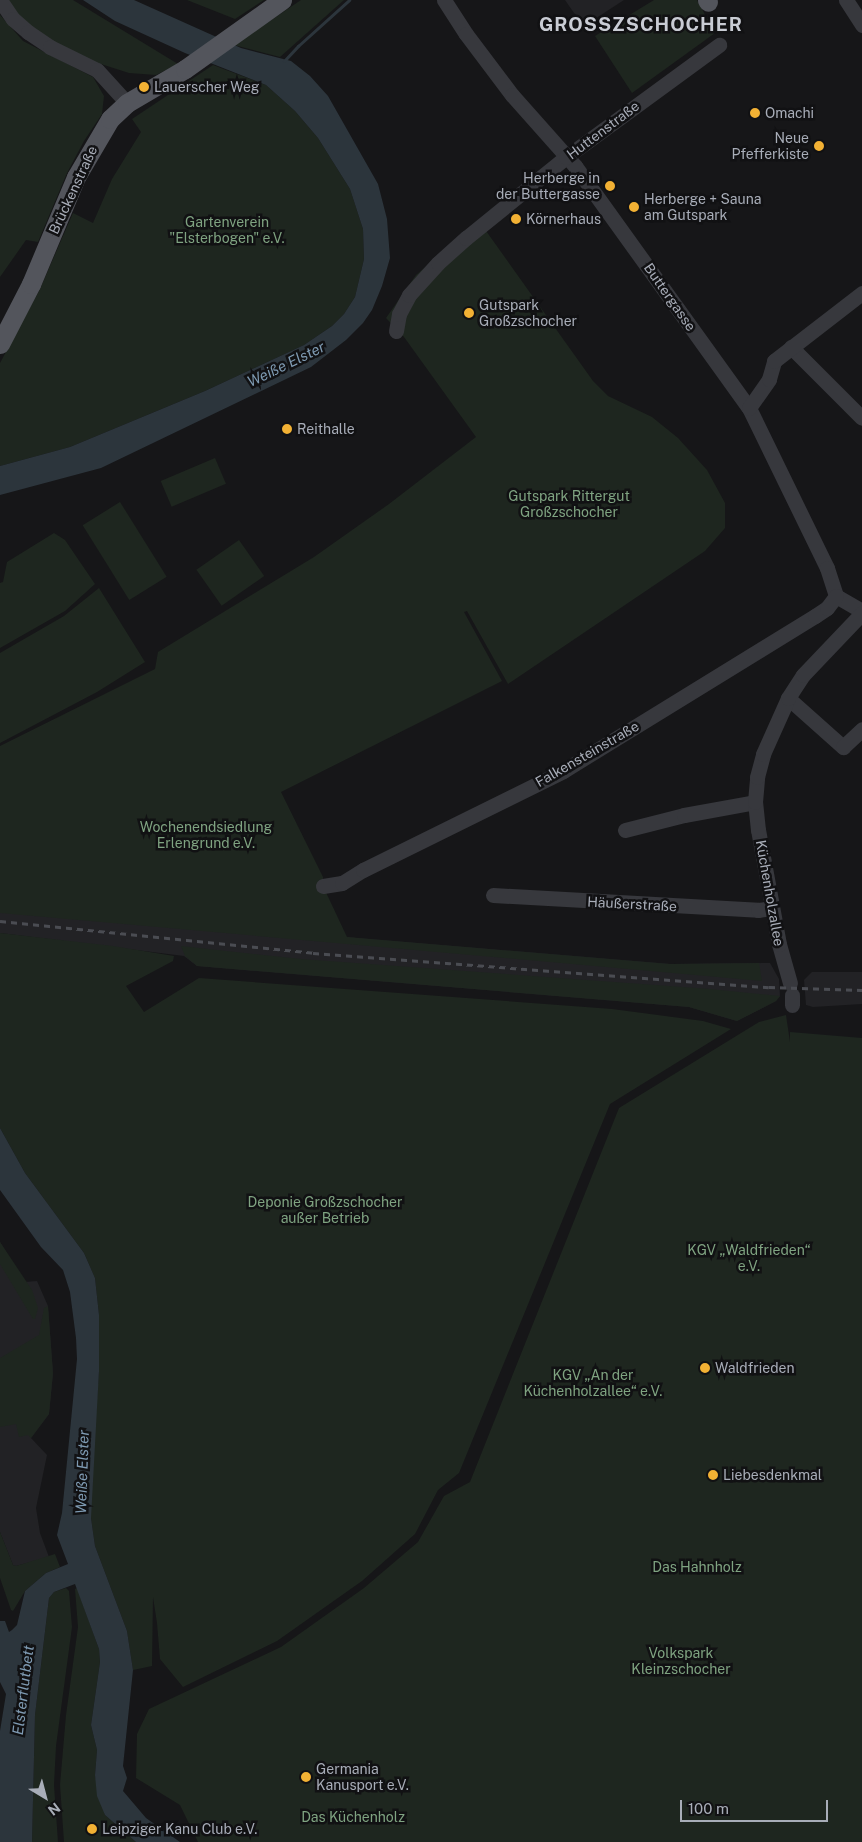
<!DOCTYPE html>
<html>
<head>
<meta charset="utf-8">
<style>
	body { margin:0 }
	#map { position:relative; width:862px; height:1842px; overflow:hidden; background:#161618; font-family:"Public Sans",sans-serif }
	div>[style] { position:absolute }
	.built>* { inset:0; background:#222225 }
	.green>* { inset:0; background:#1e261f; transform-origin:0 0 }
	.water>* { inset:0; background:#2c353c }
	.stream>* { height:3px; margin:-1.5px; padding:0 1.5px; transform-origin:1.5px; border-radius:1.5px; background:#2c353c }
	.minor>* { height:15px; margin:-7.5px; padding:0 7.5px; transform-origin:7.5px; border-radius:7.5px; background:#37383d }
	.major>* { height:19px; margin:-9.5px; padding:0 9.5px; transform-origin:9.5px; border-radius:9.5px; background:#53555c }
	.rail>* { height:3px; margin-top:-1.5px; transform-origin:0; background:repeating-linear-gradient(90deg,#4a4c52 0 6px,transparent 0 11px) }
	.dots>* { width:14px; height:14px; translate:-50% -50%; box-sizing:border-box; border:2px solid #111113; border-radius:50% }
	span { translate:-50% -50%; white-space:nowrap; text-align:center; line-height:1.15; -webkit-text-stroke:5px #111113; paint-order:stroke }
	.poi-label { font-size:14px; color:#a8adb8 }
	.left { translate:0 -50%; text-align:left }
	.right { translate:-100% -50%; text-align:right }
	.street-label { font-size:14px; color:#a8adb8 }
	.park-label { font-size:14px; color:#7fa381 }
	.water-label { font-size:15px; color:#7f9bb3; font-style:italic }
	.district-label { font-size:19px; color:#c9ccd4; font-weight:700; letter-spacing:1px }
	.north { position:absolute; left:20px; top:1772px; width:50px; height:50px; -webkit-text-stroke:4px #111113; paint-order:stroke; rotate:143deg; font-size:14px; font-weight:700; line-height:20px; text-align:center; color:#a8adb8 }
	.north::after { content:''; display:block; margin:auto; width:18px; height:22px; background:#a8adb8; clip-path:polygon(50% 0,100% 100%,50% 72%,0 100%) }
	.scale { position:absolute; left:680px; top:1800px; width:148px; height:22px; box-sizing:border-box; border:2px solid #a8adb8; border-top:0; padding-left:6px; font-size:15px; line-height:18px; white-space:nowrap; color:#a8adb8; -webkit-text-stroke:4px #111113; paint-order:stroke }
</style>
</head>
<body>
<div id="map">
	<div class="built">
		<div style="clip-path:polygon(565px 0,624px 0,587px 24px,574px 13px)"></div>
		<div style="clip-path:polygon(0 901px,357px 938px,670px 964px,770px 963px,779px 979px,780px 996px,776px 1001px,737px 1021px,689px 1007px,197px 966px,184px 956px,0 933px)"></div>
		<div style="clip-path:polygon(812px 972px,862px 972px,862px 1004px,813px 1007px,806px 1005px,804px 980px)"></div>
		<div style="clip-path:polygon(0 1242px,25px 1282px,37px 1281px,48px 1306px,53px 1373px,49px 1414px,31px 1438px,47px 1455px,36px 1508px,40px 1533px,49px 1557px,16px 1566px,13px 1565px,0 1532px)"></div>
	</div>
	<div class="green">
		<div style="clip-path:polygon(7px 0,73px 0,178px 64px,156px 75px,129px 73px,79px 57px,27px 26px)"></div>
		<div style="clip-path:polygon(187px 0,264px 0,235px 19px)"></div>
		<div style="clip-path:polygon(301px 0,344px 0,280px 57px,234px 45px)"></div>
		<div style="clip-path:polygon(654px 0,697px 0,715px 33px,632px 93px,595px 36px)"></div>
		<div style="clip-path:polygon(0 15px,23px 41px,93px 77px,104px 96px,102px 114px,84px 141px,67px 173px,38px 242px,26px 240px,0 277px)"></div>
		<div style="clip-path:polygon(213px 65px,266px 85px,295px 111px,318px 138px,350px 189px,363px 229px,364px 259px,355px 297px,344px 314px,332px 326px,304px 345px,205px 391px,70px 447px,0 466px,0 363px,40px 289px,73px 213px,93px 223px,112px 179px,141px 132px,132px 119px)"></div>
		<div style="clip-path:polygon(479px 221px,593px 381px,608px 396px,652px 417px,678px 438px,707px 470px,725px 503px,725px 528px,705px 551px,508px 684px,467px 611px,464px 612px,502px 681px,281px 792px,323px 877px,323px 886px,347px 937px,670px 964px,759px 963px,762px 981px,0 913px,0 746px,155px 669px,158px 652px,314px 557px,389px 504px,476px 437px,404px 337px,386px 318px,416px 275px)"></div>
		<div style="left:215px;top:458px;width:28px;height:59px;rotate:67deg"></div>
		<div style="left:120px;top:502px;width:88px;height:44px;rotate:58deg"></div>
		<div style="clip-path:polygon(54px 533px,65px 540px,95px 584px,65px 611px,0 648px,0 583px,3px 582px,7px 562px)"></div>
		<div style="left:239px;top:540px;width:44px;height:52px;rotate:55deg"></div>
		<div style="clip-path:polygon(99px 588px,145px 662px,97px 692px,0 743px,0 653px,64px 616px)"></div>
		<div style="clip-path:polygon(0 933px,113px 946px,174px 956px,173px 961px,126px 986px,144px 1012px,199px 978px,612px 1009px,703px 1021px,731px 1029px,610px 1104px,459px 1473px,438px 1490px,415px 1534px,362px 1581px,277px 1641px,183px 1687px,160px 1659px,157px 1623px,153px 1597px,152px 1666px,133px 1670px,127px 1631px,95px 1546px,91px 1518px,91px 1482px,99px 1371px,99px 1315px,95px 1278px,84px 1253px,25px 1173px,0 1128px)"></div>
		<div style="clip-path:polygon(181px 946px,301px 959px,710px 989px,780px 996px,776px 1001px,737px 1021px,689px 1007px,197px 966px,185px 956px)"></div>
		<div style="clip-path:polygon(786px 1015px,790px 1042px,790px 1032px,862px 1038px,862px 1842px,198px 1842px,180px 1805px,136px 1778px,137px 1734px,149px 1709px,281px 1647px,364px 1588px,418px 1542px,444px 1496px,470px 1482px,619px 1108px,759px 1022px)"></div>
		<div style="clip-path:polygon(0 1242px,32px 1290px,38px 1308px,35px 1319px,33px 1319px,0 1264px)"></div>
		<div style="clip-path:polygon(48px 1306px,53px 1373px,49px 1414px,31px 1438px,28px 1435px,19px 1437px,16px 1424px,0 1427px,0 1358px,39px 1335px,44px 1308px)"></div>
		<div style="clip-path:polygon(0 1532px,13px 1565px,16px 1566px,55px 1554px,60px 1567px,46px 1573px,25px 1591px,13px 1611px,11px 1610px,0 1578px)"></div>
		<div style="clip-path:polygon(66px 1588px,69px 1591px,72px 1627px,56px 1746px,54px 1785px,58px 1842px,32px 1842px,35px 1715px,49px 1598px,54px 1592px)"></div>
		<div style="clip-path:polygon(77px 1588px,99px 1649px,100px 1662px,91px 1725px,97px 1750px,95px 1775px,105px 1815px,136px 1842px,64px 1842px,60px 1785px,66px 1715px,78px 1627px,75px 1589px)"></div>
	</div>
	<div class="water">
		<div style="clip-path:polygon(83px 0,134px 0,241px 48px,291px 61px,310px 76px,328px 96px,378px 184px,387px 219px,390px 258px,382px 286px,372px 310px,363px 323px,346px 340px,311px 367px,101px 468px,0 495px,0 466px,70px 447px,205px 391px,304px 345px,332px 326px,344px 314px,355px 297px,364px 259px,363px 229px,350px 189px,318px 138px,295px 111px,266px 85px,185px 53px,115px 21px)"></div>
		<div style="clip-path:polygon(0 1128px,25px 1173px,84px 1253px,95px 1278px,99px 1315px,99px 1371px,91px 1518px,95px 1546px,127px 1631px,133px 1670px,123px 1766px,127px 1778px,123px 1791px,146px 1818px,180px 1842px,136px 1842px,105px 1815px,97px 1796px,95px 1775px,97px 1750px,91px 1725px,100px 1662px,99px 1649px,75px 1584px,54px 1592px,49px 1598px,35px 1715px,32px 1842px,0 1842px,0 1731px,6px 1694px,0 1682px,0 1621px,5px 1621px,9px 1632px,12px 1630px,17px 1625px,25px 1591px,46px 1573px,68px 1564px,57px 1535px,62px 1513px,77px 1359px,76px 1338px,70px 1292px,63px 1270px,41px 1247px,0 1190px)"></div>
	</div>
	<div class="stream">
		<div style="left:284px;top:61px;width:21px;rotate:-47deg"></div>
		<div style="left:298px;top:46px;width:69px;rotate:-42deg"></div>
	</div>
	<div class="minor">
		<div style="left:0;top:0;width:23px;rotate:56deg"></div>
		<div style="left:13px;top:19px;width:20px;rotate:41deg"></div>
		<div style="left:28px;top:32px;width:27px;rotate:34deg"></div>
		<div style="left:50px;top:47px;width:52px;rotate:26.1deg"></div>
		<div style="left:97px;top:70px;width:45px;rotate:47.7deg"></div>
		<div style="left:444px;top:0;width:40px;rotate:57.1deg"></div>
		<div style="left:466px;top:34px;width:76px;rotate:53deg"></div>
		<div style="left:512px;top:95px;width:95px;rotate:48.4deg"></div>
		<div style="left:575px;top:166px;width:298px;rotate:54.3deg"></div>
		<div style="left:749px;top:408px;width:178px;rotate:64deg"></div>
		<div style="left:827px;top:568px;width:29px;rotate:72deg"></div>
		<div style="left:836px;top:596px;width:30px;rotate:30deg"></div>
		<div style="left:846px;top:0;width:30px;rotate:57deg"></div>
		<div style="left:396px;top:331px;width:17px;rotate:-80deg"></div>
		<div style="left:399px;top:314px;width:21px;rotate:-62deg"></div>
		<div style="left:409px;top:295px;width:43px;rotate:-47.8deg"></div>
		<div style="left:438px;top:263px;width:38px;rotate:-42deg"></div>
		<div style="left:466px;top:238px;width:129px;rotate:-39deg"></div>
		<div style="left:566px;top:157px;width:190px;rotate:-36.2deg"></div>
		<div style="left:791px;top:347px;width:100px;rotate:45deg"></div>
		<div style="left:749px;top:408px;width:35px;rotate:-55deg"></div>
		<div style="left:769px;top:379px;width:19px;rotate:-74deg"></div>
		<div style="left:774px;top:361px;width:111px;rotate:-37.7deg"></div>
		<div style="left:788px;top:698px;width:74px;rotate:41.7deg"></div>
		<div style="left:843px;top:747px;width:26px;rotate:-43deg"></div>
		<div style="left:625px;top:830px;width:61px;rotate:-14.3deg"></div>
		<div style="left:684px;top:815px;width:72px;rotate:-10.4deg"></div>
		<div style="left:323px;top:886px;width:19px;rotate:-9deg"></div>
		<div style="left:342px;top:883px;width:25px;rotate:-32deg"></div>
		<div style="left:363px;top:870px;width:223px;rotate:-26.3deg"></div>
		<div style="left:563px;top:771px;width:296px;rotate:-31.6deg"></div>
		<div style="left:815px;top:616px;width:14px;rotate:-34deg"></div>
		<div style="left:827px;top:608px;width:15px;rotate:-53deg"></div>
		<div style="left:493px;top:895px;width:265px;rotate:3.2deg"></div>
		<div style="left:758px;top:910px;width:14px;rotate:-8deg"></div>
		<div style="left:790px;top:983px;width:41px;rotate:-105.8deg"></div>
		<div style="left:779px;top:944px;width:116px;rotate:-100.4deg"></div>
		<div style="left:758px;top:830px;width:28px;rotate:-96deg"></div>
		<div style="left:755px;top:802px;width:25px;rotate:-85deg"></div>
		<div style="left:757px;top:777px;width:24px;rotate:-75deg"></div>
		<div style="left:763px;top:754px;width:61px;rotate:-65.9deg"></div>
		<div style="left:788px;top:698px;width:27px;rotate:-57deg"></div>
		<div style="left:803px;top:675px;width:86px;rotate:-46.4deg"></div>
		<div style="left:792px;top:1005px;width:10px;rotate:-90deg"></div>
	</div>
	<div class="major">
		<div style="left:707px;top:0;width:2px;rotate:63deg"></div>
		<div style="left:0;top:344px;width:68px;rotate:-62.7deg"></div>
		<div style="left:31px;top:284px;width:116px;rotate:-67.2deg"></div>
		<div style="left:76px;top:177px;width:67px;rotate:-59.6deg"></div>
		<div style="left:110px;top:119px;width:23px;rotate:-43deg"></div>
		<div style="left:127px;top:103px;width:67px;rotate:-30.4deg"></div>
		<div style="left:185px;top:69px;width:119px;rotate:-35.4deg"></div>
	</div>
	<div class="rail">
		<div style="left:0;top:921px;width:315px;rotate:5.8deg"></div>
		<div style="left:313px;top:953px;width:457px;rotate:4.3deg"></div>
		<div style="left:769px;top:987px;width:93px;rotate:1.8deg"></div>
	</div>
	<div class="dots">
		<div style="left:144px;top:87px;background:#f2b134"></div>
		<div style="left:755px;top:113px;background:#f2b134"></div>
		<div style="left:819px;top:146px;background:#f2b134"></div>
		<div style="left:610px;top:186px;background:#f2b134"></div>
		<div style="left:634px;top:207px;background:#f2b134"></div>
		<div style="left:516px;top:219px;background:#f2b134"></div>
		<div style="left:469px;top:313px;background:#f2b134"></div>
		<div style="left:287px;top:429px;background:#f2b134"></div>
		<div style="left:705px;top:1368px;background:#f2b134"></div>
		<div style="left:713px;top:1475px;background:#f2b134"></div>
		<div style="left:306px;top:1777px;background:#f2b134"></div>
		<div style="left:92px;top:1829px;background:#f2b134"></div>
	</div>
	<div class="poi-label">
		<span class="left" style="left:154px;top:87px">Lauerscher Weg</span>
		<span class="left" style="left:765px;top:113px">Omachi</span>
		<span class="right" style="left:809px;top:146px">Neue<br>Pfefferkiste</span>
		<span class="right" style="left:600px;top:186px">Herberge in<br>der Buttergasse</span>
		<span class="left" style="left:644px;top:207px">Herberge + Sauna<br>am Gutspark</span>
		<span class="left" style="left:526px;top:219px">Körnerhaus</span>
		<span class="left" style="left:479px;top:313px">Gutspark<br>Großzschocher</span>
		<span class="left" style="left:297px;top:429px">Reithalle</span>
		<span class="left" style="left:715px;top:1368px">Waldfrieden</span>
		<span class="left" style="left:723px;top:1475px">Liebesdenkmal</span>
		<span class="left" style="left:316px;top:1777px">Germania<br>Kanusport e.V.</span>
		<span class="left" style="left:102px;top:1829px">Leipziger Kanu Club e.V.</span>
	</div>
	<div class="street-label">
		<span style="left:603px;top:130px;rotate:-37deg">Huttenstraße</span>
		<span style="left:73px;top:190px;rotate:-65deg">Brückenstraße</span>
		<span style="left:670px;top:297px;rotate:55deg">Buttergasse</span>
		<span style="left:587px;top:754px;rotate:-30deg">Falkensteinstraße</span>
		<span style="left:770px;top:893px;rotate:80deg">Küchenholzallee</span>
		<span style="left:632px;top:904px;rotate:3deg">Häußerstraße</span>
	</div>
	<div class="park-label">
		<span style="left:227px;top:230px">Gartenverein<br>"Elsterbogen" e.V.</span>
		<span style="left:569px;top:504px">Gutspark Rittergut<br>Großzschocher</span>
		<span style="left:206px;top:835px">Wochenendsiedlung<br>Erlengrund e.V.</span>
		<span style="left:325px;top:1210px">Deponie Großzschocher<br>außer Betrieb</span>
		<span style="left:749px;top:1258px">KGV „Waldfrieden“<br>e.V.</span>
		<span style="left:593px;top:1383px">KGV „An der<br>Küchenholzallee“ e.V.</span>
		<span style="left:697px;top:1567px">Das Hahnholz</span>
		<span style="left:681px;top:1661px">Volkspark<br>Kleinzschocher</span>
		<span style="left:353px;top:1817px">Das Küchenholz</span>
	</div>
	<div class="water-label">
		<span style="left:286px;top:364px;rotate:-26deg">Weiße Elster</span>
		<span style="left:82px;top:1472px;rotate:-88deg">Weiße Elster</span>
		<span style="left:23px;top:1690px;rotate:-83deg">Elsterflutbett</span>
	</div>
	<div class="district-label">
		<span style="left:641px;top:25px">GROSSZSCHOCHER</span>
	</div>
	<div class="north">N</div>
	<div class="scale">100 m</div>
</div>
</body>
</html>
